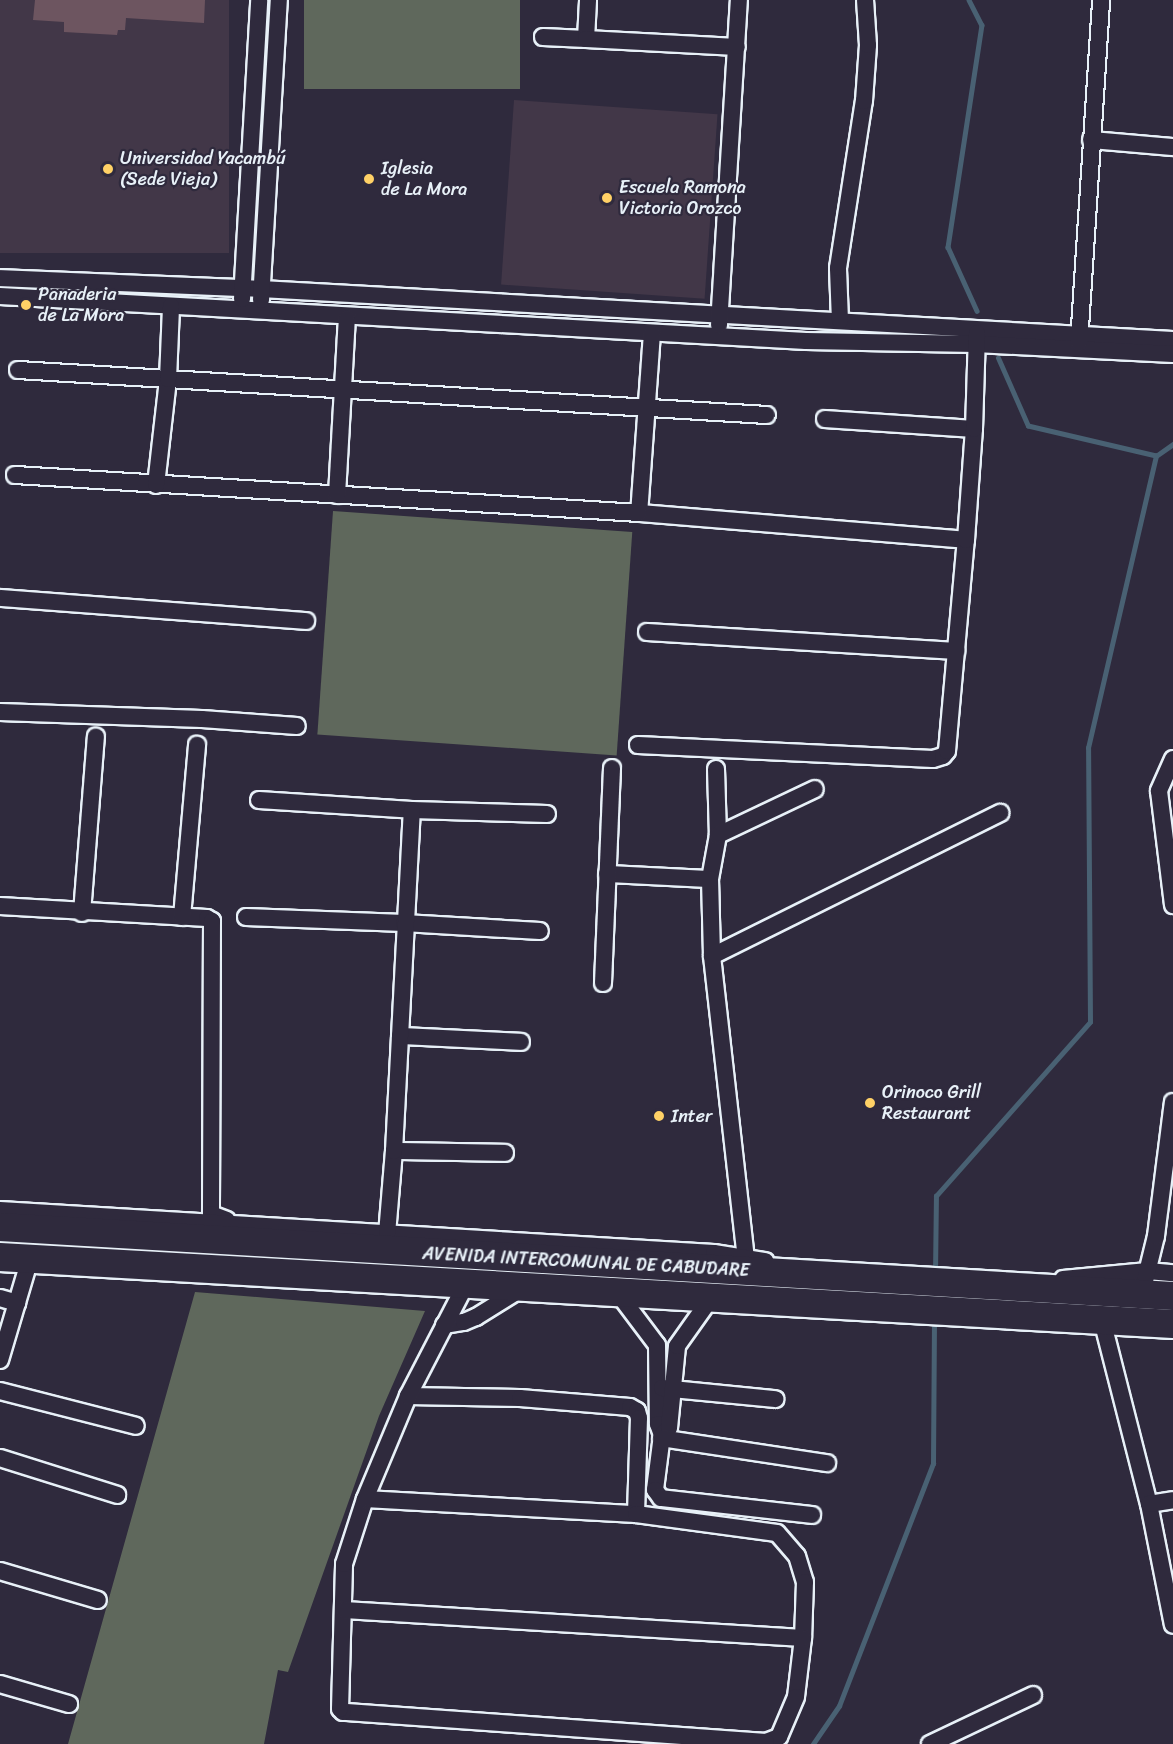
<!DOCTYPE html>
<html>
<head>
<meta charset="utf-8">
<style>
	body { margin:0 }
	#map { position:relative; width:1173px; height:1744px; overflow:hidden; background:#2f2a3d; font-family:Sriracha,sans-serif }
	div>[style] { position:absolute }
	.built>* { inset:0; background:#423748; transform-origin:0 0 }
	.green>* { inset:0; background:#5f685c; transform-origin:0 0 }
	.stream>* { height:4.5px; margin:-2.25px; padding:0 2.25px; transform-origin:2.25px; border-radius:2.25px; background:#496173 }
	.building>* { inset:0; background:#6d5560 }
	.roads { filter:drop-shadow(2px 0 #e8f1f8) drop-shadow(-2px 0 #e8f1f8) drop-shadow(0 2px #e8f1f8) drop-shadow(0 -2px #e8f1f8) }
	.street>* { height:16px; margin:-8px; padding:0 8px; transform-origin:8px; border-radius:8px; background:#2f2a3d }
	.highway>* { height:28px; margin:-14px; padding:0 14px; transform-origin:14px; border-radius:14px; background:#2f2a3d }
	.dots>* { width:16px; height:16px; translate:-50% -50%; box-sizing:border-box; border:3px solid #2f2a3d; border-radius:50% }
	span { translate:-50% -50%; white-space:nowrap; text-align:center; line-height:1.15; -webkit-text-stroke:4.5px #2f2a3d; paint-order:stroke }
	.poi-label { font-size:18px; color:#e8f1f8 }
	.left { translate:0 -50%; text-align:left }
	.street-label { font-size:18px; color:#e8f1f8 }
</style>
</head>
<body>
<div id="map">
	<div class="built">
		<div style="left:0;top:0;width:229px;height:253px"></div>
		<div style="left:514px;top:100px;width:204px;height:185px;rotate:4deg"></div>
	</div>
	<div class="green">
		<div style="left:304px;top:0;width:216px;height:89px"></div>
		<div style="left:333px;top:511px;width:300px;height:224px;rotate:4deg"></div>
		<div style="clip-path:polygon(195px 1292px,425px 1311px,379px 1416px,288px 1672px,278px 1670px,264px 1744px,68px 1744px)"></div>
	</div>
	<div class="stream">
		<div style="left:969px;top:0;width:28px;rotate:63deg"></div>
		<div style="left:982px;top:25px;width:225px;rotate:98.7deg"></div>
		<div style="left:948px;top:247px;width:70px;rotate:65.6deg"></div>
		<div style="left:1156px;top:456px;width:21px;rotate:-35deg"></div>
		<div style="left:935px;top:1274px;width:78px;rotate:-89.3deg"></div>
		<div style="left:936px;top:1196px;width:232px;rotate:-48.5deg"></div>
		<div style="left:1090px;top:1022px;width:274px;rotate:-90.4deg"></div>
		<div style="left:1088px;top:748px;width:300px;rotate:-76.9deg"></div>
		<div style="left:1156px;top:456px;width:131px;rotate:-166.8deg"></div>
		<div style="left:1028px;top:426px;width:74px;rotate:-113.8deg"></div>
		<div style="left:813px;top:1744px;width:46px;rotate:-55.6deg"></div>
		<div style="left:839px;top:1706px;width:260px;rotate:-68.8deg"></div>
		<div style="left:933px;top:1464px;width:146px;rotate:-89.6deg"></div>
	</div>
	<div class="building">
		<div style="clip-path:polygon(35px 0,205px 0,204px 23px,126px 18px,125px 30px,118px 30px,117px 35px,64px 32px,64px 22px,33px 20px)"></div>
	</div>
	<div class="roads">
		<div class="street">
			<div style="left:543px;top:37px;width:43px;rotate:2.7deg"></div>
			<div style="left:586px;top:39px;width:39px;rotate:-87deg"></div>
			<div style="left:586px;top:39px;width:151px;rotate:3deg"></div>
			<div style="left:1091px;top:140px;width:82px;rotate:4.9deg"></div>
			<div style="left:0;top:278px;width:243px;rotate:2.4deg"></div>
			<div style="left:243px;top:288px;width:931px;rotate:3.2deg"></div>
			<div style="left:0;top:296px;width:807px;rotate:3.2deg"></div>
			<div style="left:806px;top:341px;width:170px;rotate:1deg"></div>
			<div style="left:976px;top:344px;width:197px;rotate:2.9deg"></div>
			<div style="left:242px;top:299px;width:299px;rotate:-86.7deg"></div>
			<div style="left:261px;top:300px;width:301px;rotate:-86.6deg"></div>
			<div style="left:840px;top:321px;width:53px;rotate:-92.2deg"></div>
			<div style="left:838px;top:268px;width:169px;rotate:-81.2deg"></div>
			<div style="left:864px;top:101px;width:56px;rotate:-85.9deg"></div>
			<div style="left:868px;top:45px;width:45px;rotate:-93.8deg"></div>
			<div style="left:719px;top:325px;width:326px;rotate:-86.5deg"></div>
			<div style="left:652px;top:333px;width:180px;rotate:94.1deg"></div>
			<div style="left:639px;top:513px;width:328px;rotate:4.7deg"></div>
			<div style="left:1079px;top:343px;width:344px;rotate:-86.3deg"></div>
			<div style="left:18px;top:370px;width:750px;rotate:3.44deg"></div>
			<div style="left:825px;top:419px;width:149px;rotate:3.8deg"></div>
			<div style="left:15px;top:475px;width:625px;rotate:3.48deg"></div>
			<div style="left:156px;top:485px;width:107px;rotate:-83.5deg"></div>
			<div style="left:168px;top:379px;width:73px;rotate:-87.6deg"></div>
			<div style="left:337px;top:495px;width:177px;rotate:-86.8deg"></div>
			<div style="left:0;top:598px;width:307px;rotate:4.3deg"></div>
			<div style="left:647px;top:632px;width:310px;rotate:3.5deg"></div>
			<div style="left:0;top:712px;width:202px;rotate:2deg"></div>
			<div style="left:202px;top:719px;width:95px;rotate:4.2deg"></div>
			<div style="left:638px;top:745px;width:295px;rotate:2.7deg"></div>
			<div style="left:933px;top:759px;width:10px;rotate:-17deg"></div>
			<div style="left:943px;top:756px;width:6px;rotate:-51deg"></div>
			<div style="left:947px;top:751px;width:212px;rotate:-84.9deg"></div>
			<div style="left:966px;top:540px;width:111px;rotate:-85.9deg"></div>
			<div style="left:974px;top:429px;width:96px;rotate:-88.2deg"></div>
			<div style="left:1173px;top:759px;width:35px;rotate:114deg"></div>
			<div style="left:1159px;top:791px;width:115px;rotate:83deg"></div>
			<div style="left:716px;top:769px;width:66px;rotate:88.3deg"></div>
			<div style="left:718px;top:835px;width:45px;rotate:100.3deg"></div>
			<div style="left:710px;top:879px;width:77px;rotate:88.5deg"></div>
			<div style="left:712px;top:956px;width:303px;rotate:83.6deg"></div>
			<div style="left:259px;top:800px;width:153px;rotate:3.7deg"></div>
			<div style="left:412px;top:810px;width:135px;rotate:1.7deg"></div>
			<div style="left:718px;top:835px;width:107px;rotate:-25.4deg"></div>
			<div style="left:607px;top:874px;width:103px;rotate:2.8deg"></div>
			<div style="left:0;top:906px;width:207px;rotate:3.3deg"></div>
			<div style="left:207px;top:918px;width:6px;rotate:31deg"></div>
			<div style="left:212px;top:921px;width:293px;rotate:90.2deg"></div>
			<div style="left:211px;top:1214px;width:17px;rotate:21deg"></div>
			<div style="left:82px;top:913px;width:177px;rotate:-85.5deg"></div>
			<div style="left:182px;top:917px;width:173px;rotate:-85deg"></div>
			<div style="left:246px;top:917px;width:158px;rotate:2.2deg"></div>
			<div style="left:404px;top:923px;width:136px;rotate:3.4deg"></div>
			<div style="left:712px;top:956px;width:322px;rotate:-26.4deg"></div>
			<div style="left:603px;top:983px;width:215px;rotate:-87.6deg"></div>
			<div style="left:400px;top:1036px;width:121px;rotate:2.8deg"></div>
			<div style="left:394px;top:1151px;width:111px;rotate:1deg"></div>
			<div style="left:0;top:1210px;width:715px;rotate:3.45deg"></div>
			<div style="left:714px;top:1253px;width:52px;rotate:8.9deg"></div>
			<div style="left:387px;top:1234px;width:83px;rotate:-85.2deg"></div>
			<div style="left:394px;top:1151px;width:341px;rotate:-87deg"></div>
			<div style="left:1063px;top:1279px;width:85px;rotate:-5.4deg"></div>
			<div style="left:1148px;top:1271px;width:25px;rotate:5deg"></div>
			<div style="left:617px;top:1292px;width:66px;rotate:53deg"></div>
			<div style="left:657px;top:1345px;width:79px;rotate:89.3deg"></div>
			<div style="left:658px;top:1424px;width:12px;rotate:70deg"></div>
			<div style="left:662px;top:1435px;width:55px;rotate:97.3deg"></div>
			<div style="left:655px;top:1490px;width:10px;rotate:53deg"></div>
			<div style="left:661px;top:1498px;width:152px;rotate:6.4deg"></div>
			<div style="left:1142px;top:1293px;width:59px;rotate:-76.2deg"></div>
			<div style="left:1156px;top:1236px;width:135px;rotate:-82.8deg"></div>
			<div style="left:0;top:1298px;width:18px;rotate:16deg"></div>
			<div style="left:1102px;top:1320px;width:190px;rotate:75.7deg"></div>
			<div style="left:1149px;top:1504px;width:123px;rotate:78.8deg"></div>
			<div style="left:444px;top:1325px;width:20px;rotate:-9deg"></div>
			<div style="left:464px;top:1322px;width:13px;rotate:-23deg"></div>
			<div style="left:476px;top:1317px;width:53px;rotate:-31.9deg"></div>
			<div style="left:0;top:1360px;width:105px;rotate:-73.5deg"></div>
			<div style="left:662px;top:1388px;width:114px;rotate:5.6deg"></div>
			<div style="left:0;top:1391px;width:140px;rotate:14.4deg"></div>
			<div style="left:408px;top:1396px;width:112px;rotate:1deg"></div>
			<div style="left:520px;top:1398px;width:110px;rotate:4.7deg"></div>
			<div style="left:630px;top:1407px;width:8px;rotate:30deg"></div>
			<div style="left:637px;top:1411px;width:7px;rotate:74deg"></div>
			<div style="left:639px;top:1418px;width:96px;rotate:91.8deg"></div>
			<div style="left:663px;top:1434px;width:8px;rotate:-45deg"></div>
			<div style="left:669px;top:1428px;width:82px;rotate:-84.4deg"></div>
			<div style="left:677px;top:1346px;width:59px;rotate:-54.7deg"></div>
			<div style="left:661px;top:1438px;width:168px;rotate:8.6deg"></div>
			<div style="left:0;top:1458px;width:123px;rotate:17.5deg"></div>
			<div style="left:365px;top:1499px;width:271px;rotate:3.2deg"></div>
			<div style="left:636px;top:1514px;width:142px;rotate:7.7deg"></div>
			<div style="left:777px;top:1533px;width:30px;rotate:49deg"></div>
			<div style="left:797px;top:1556px;width:27px;rotate:73deg"></div>
			<div style="left:805px;top:1582px;width:56px;rotate:92deg"></div>
			<div style="left:803px;top:1638px;width:59px;rotate:96.8deg"></div>
			<div style="left:796px;top:1697px;width:43px;rotate:113deg"></div>
			<div style="left:779px;top:1737px;width:14px;rotate:159deg"></div>
			<div style="left:766px;top:1742px;width:424px;rotate:-175.9deg"></div>
			<div style="left:343px;top:1712px;width:4px;rotate:-135deg"></div>
			<div style="left:340px;top:1709px;width:145px;rotate:-88.4deg"></div>
			<div style="left:344px;top:1564px;width:68px;rotate:-72.1deg"></div>
			<div style="left:365px;top:1499px;width:112px;rotate:-67.3deg"></div>
			<div style="left:408px;top:1396px;width:126px;rotate:-62.6deg"></div>
			<div style="left:1149px;top:1504px;width:24px;rotate:-9deg"></div>
			<div style="left:0;top:1571px;width:102px;rotate:16.5deg"></div>
			<div style="left:344px;top:1610px;width:460px;rotate:3.5deg"></div>
			<div style="left:0;top:1684px;width:72px;rotate:16.2deg"></div>
			<div style="left:930px;top:1744px;width:114px;rotate:-25.4deg"></div>
		</div>
		<div class="highway">
			<div style="left:0;top:1227px;width:1175px;rotate:3.37deg"></div>
			<div style="left:0;top:1257px;width:1175px;rotate:3.27deg"></div>
		</div>
	</div>
	<div class="dots">
		<div style="left:108px;top:169px;background:#ffd166"></div>
		<div style="left:369px;top:179px;background:#ffd166"></div>
		<div style="left:607px;top:198px;background:#ffd166"></div>
		<div style="left:26px;top:305px;background:#ffd166"></div>
		<div style="left:870px;top:1103px;background:#ffd166"></div>
		<div style="left:659px;top:1116px;background:#ffd166"></div>
	</div>
	<div class="poi-label">
		<span class="left" style="left:120px;top:169px">Universidad Yacambú<br>(Sede Vieja)</span>
		<span class="left" style="left:381px;top:179px">Iglesia<br>de La Mora</span>
		<span class="left" style="left:619px;top:198px">Escuela Ramona<br>Victoria Orozco</span>
		<span class="left" style="left:38px;top:305px">Panaderia<br>de La Mora</span>
		<span class="left" style="left:882px;top:1103px">Orinoco Grill<br>Restaurant</span>
		<span class="left" style="left:671px;top:1116px">Inter</span>
	</div>
	<div class="street-label">
		<span style="left:586px;top:1262px;rotate:3deg">AVENIDA INTERCOMUNAL DE CABUDARE</span>
	</div>
</div>
</body>
</html>
